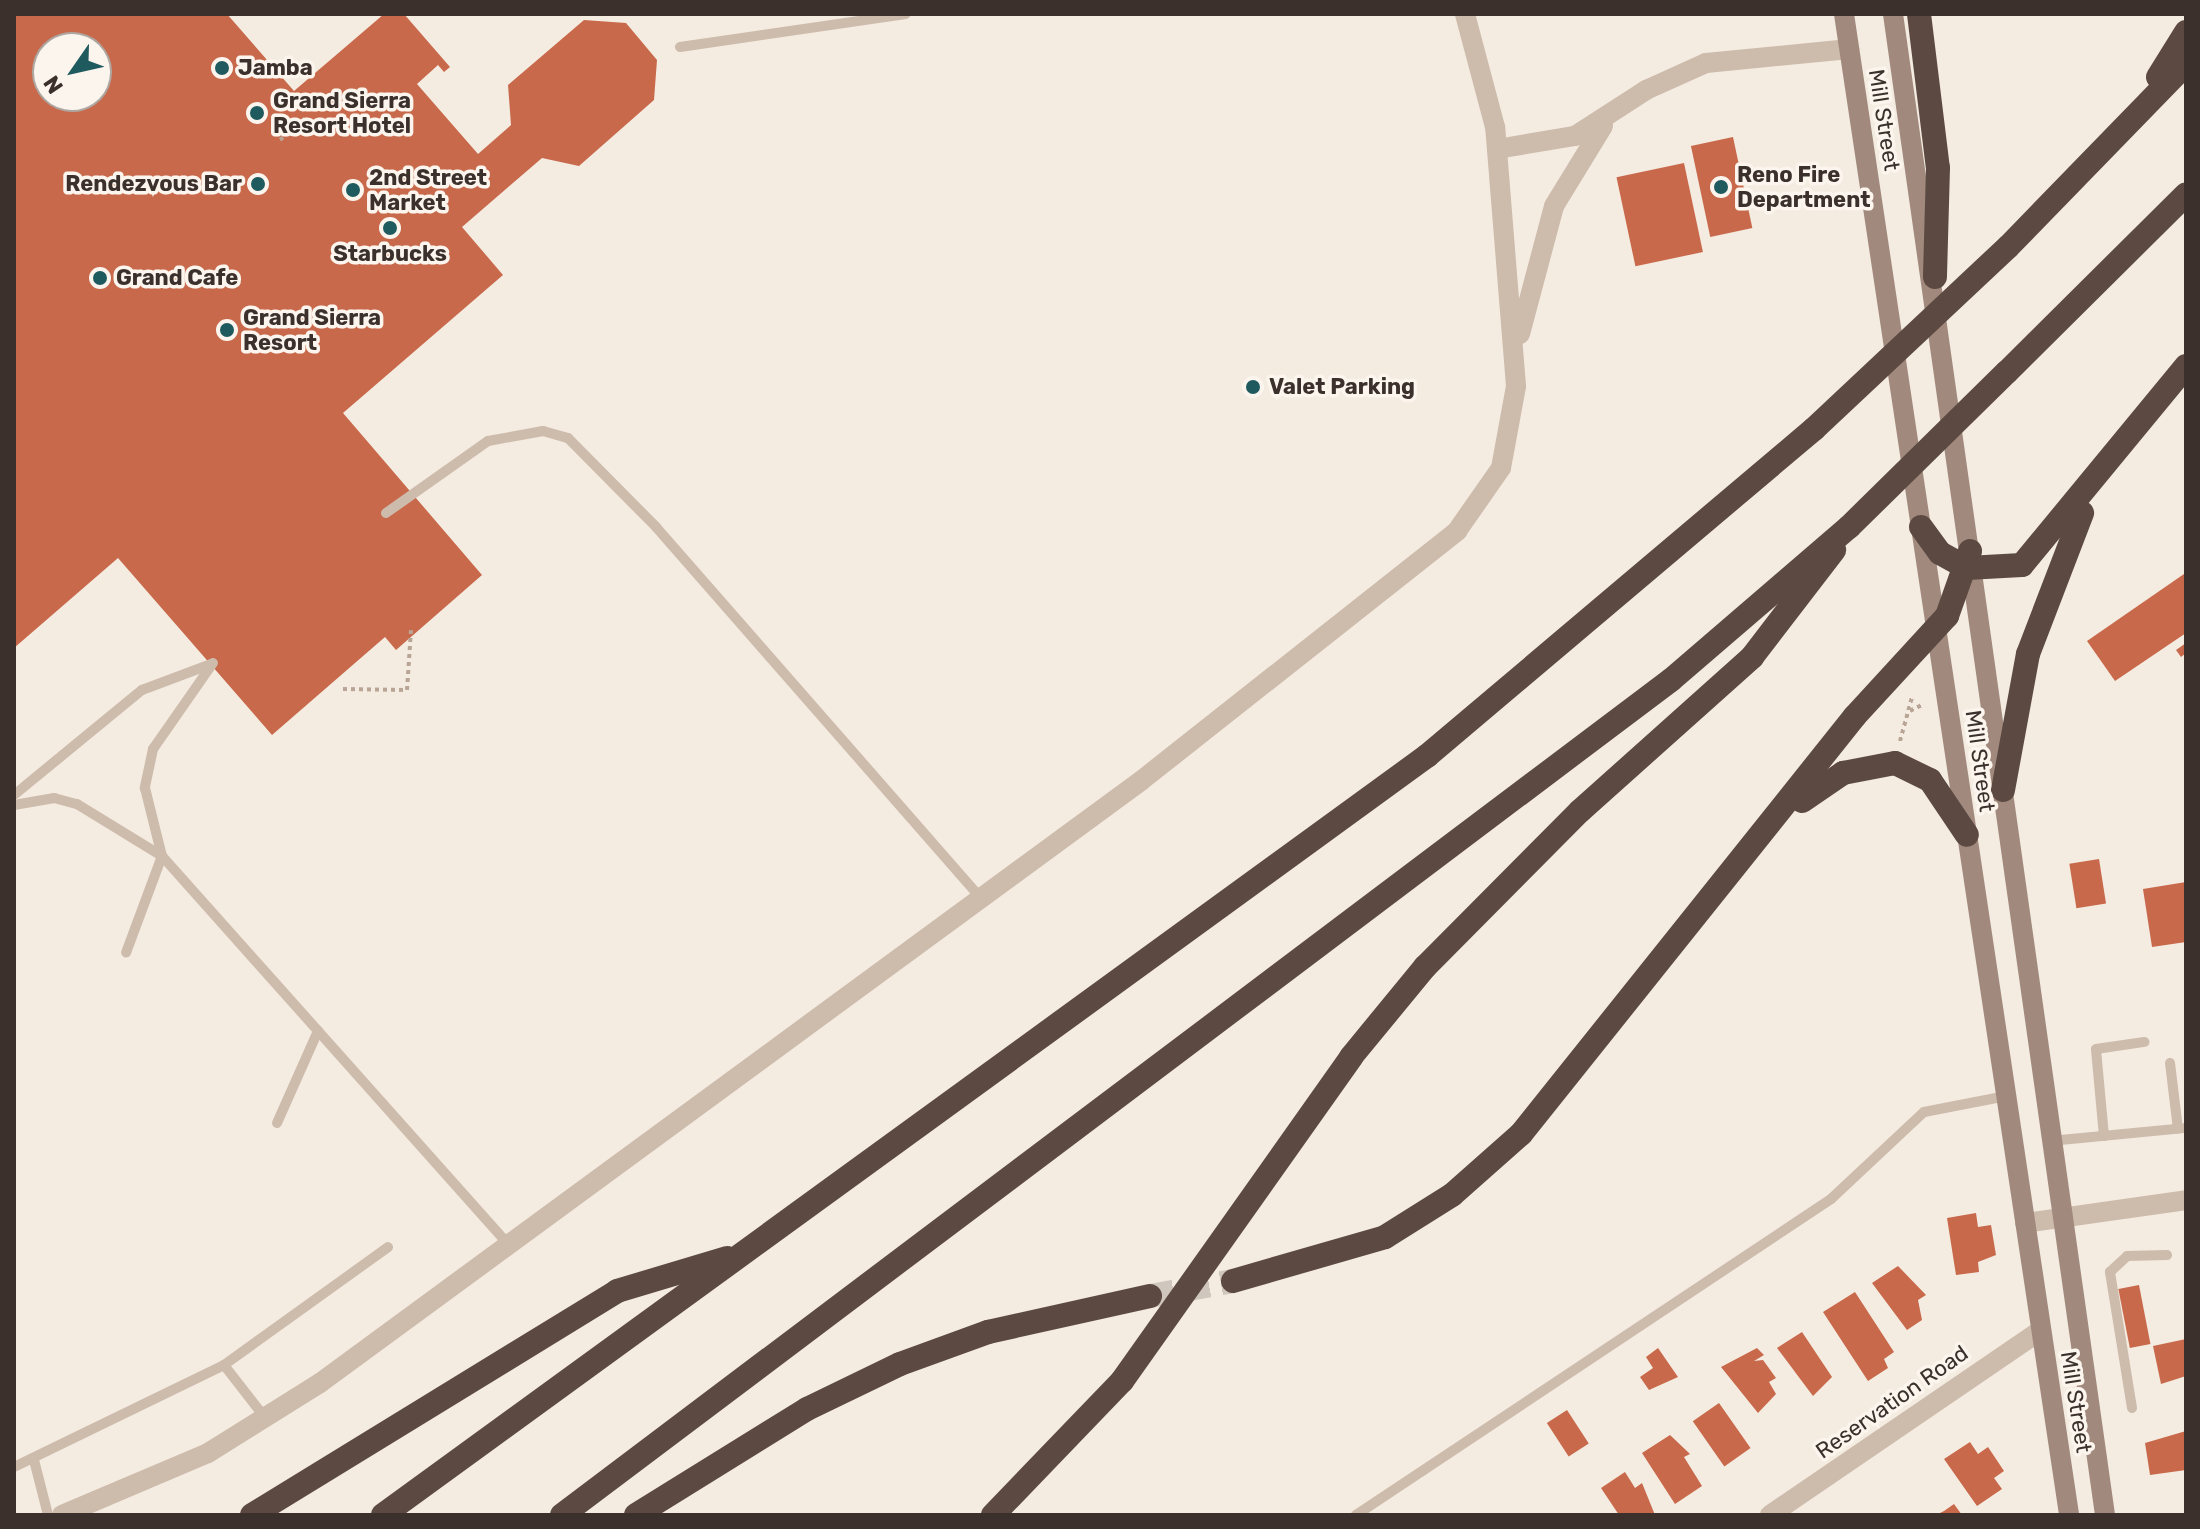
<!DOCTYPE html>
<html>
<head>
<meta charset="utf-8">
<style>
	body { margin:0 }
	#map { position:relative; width:2200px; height:1529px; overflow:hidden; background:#f4ebe1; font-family:Rubik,sans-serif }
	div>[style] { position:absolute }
	.building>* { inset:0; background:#c8694b; transform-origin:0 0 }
	.motorway-tunnel>* { height:24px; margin-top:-12px; transform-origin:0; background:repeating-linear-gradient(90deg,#cfc6bd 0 24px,transparent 0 36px) }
	.path>* { height:4px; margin-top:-2px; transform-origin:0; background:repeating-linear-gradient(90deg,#b9a596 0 4px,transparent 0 8px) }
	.service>* { height:10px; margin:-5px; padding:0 5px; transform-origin:5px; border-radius:5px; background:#cdbbac }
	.minor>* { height:20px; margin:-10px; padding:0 10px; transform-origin:10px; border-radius:10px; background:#cdbbac }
	.secondary>* { height:20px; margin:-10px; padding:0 10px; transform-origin:10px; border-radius:10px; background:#a18a7d }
	.motorway>* { height:24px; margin:-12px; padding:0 12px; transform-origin:12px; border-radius:12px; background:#5c4a42 }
	.motorway-bridge>* { height:24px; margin:-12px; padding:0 12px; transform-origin:12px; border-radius:12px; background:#5c4a42 }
	.dots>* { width:22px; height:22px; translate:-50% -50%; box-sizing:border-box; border:4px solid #fbf5ee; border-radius:50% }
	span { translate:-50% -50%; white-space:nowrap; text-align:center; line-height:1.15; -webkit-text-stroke:7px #fbf5ee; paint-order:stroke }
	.poi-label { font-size:22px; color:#3b302b; font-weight:700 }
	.left { translate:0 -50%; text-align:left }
	.right { translate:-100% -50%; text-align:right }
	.street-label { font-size:22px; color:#3b302b }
	.frame { position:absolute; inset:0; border:16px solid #3b302b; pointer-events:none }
	.north { position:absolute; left:32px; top:32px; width:80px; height:80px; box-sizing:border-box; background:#fbf5ee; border:2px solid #aea6a0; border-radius:50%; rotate:236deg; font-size:22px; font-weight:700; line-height:32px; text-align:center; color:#3b302b }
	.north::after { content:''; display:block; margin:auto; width:28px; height:36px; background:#1f5a5e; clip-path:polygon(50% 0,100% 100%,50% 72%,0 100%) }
</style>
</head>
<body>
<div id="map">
	<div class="building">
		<div style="clip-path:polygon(evenodd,14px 14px,227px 14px,294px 91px,384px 14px,404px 14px,450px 67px,444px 72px,438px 65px,417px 84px,478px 154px,511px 125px,508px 85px,584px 20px,626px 23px,657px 60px,654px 100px,579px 166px,542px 158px,462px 227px,503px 275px,343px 413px,482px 575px,396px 650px,385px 637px,272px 735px,118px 558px,14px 648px,14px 14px,48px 48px,96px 48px,96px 96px,48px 96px,48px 48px)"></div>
		<div style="left:1733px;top:137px;width:93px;height:43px;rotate:78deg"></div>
		<div style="left:1684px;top:163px;width:91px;height:69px;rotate:78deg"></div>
		<div style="clip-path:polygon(2184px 574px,2186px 633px,2115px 681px,2087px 641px)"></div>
		<div style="clip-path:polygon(2186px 643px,2186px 653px,2181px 657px,2176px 650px)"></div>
		<div style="left:2099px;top:859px;width:45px;height:30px;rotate:81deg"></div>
		<div style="clip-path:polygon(2186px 882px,2186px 942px,2152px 947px,2143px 889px)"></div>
		<div style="clip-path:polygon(1976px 1213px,1978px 1227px,1991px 1225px,1996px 1255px,1978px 1262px,1979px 1272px,1956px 1275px,1947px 1218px)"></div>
		<div style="clip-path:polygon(1898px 1266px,1926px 1295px,1918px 1300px,1922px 1320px,1907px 1330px,1872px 1283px)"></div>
		<div style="left:2139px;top:1285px;width:60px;height:21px;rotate:79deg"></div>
		<div style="clip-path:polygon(1855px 1292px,1894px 1352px,1884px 1359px,1888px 1368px,1868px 1381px,1823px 1312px)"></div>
		<div style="clip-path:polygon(1802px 1332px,1832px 1377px,1813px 1396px,1777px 1348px)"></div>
		<div style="clip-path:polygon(2186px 1339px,2186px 1376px,2161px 1384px,2153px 1346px)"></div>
		<div style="clip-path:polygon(1658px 1348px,1678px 1377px,1649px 1390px,1640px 1377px,1653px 1368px,1646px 1357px)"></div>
		<div style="clip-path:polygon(1757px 1348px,1764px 1355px,1754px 1361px,1763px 1360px,1776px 1378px,1769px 1382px,1776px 1394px,1758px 1413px,1721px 1367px)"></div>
		<div style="left:1719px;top:1403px;width:55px;height:32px;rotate:55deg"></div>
		<div style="left:1567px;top:1410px;width:40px;height:24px;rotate:57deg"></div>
		<div style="clip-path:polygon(2186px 1431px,2186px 1470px,2150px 1475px,2145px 1443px)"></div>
		<div style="clip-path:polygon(1670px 1435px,1690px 1454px,1684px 1457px,1702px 1486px,1675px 1504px,1642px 1453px)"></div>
		<div style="clip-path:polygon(1970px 1442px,1978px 1454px,1988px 1447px,2004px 1471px,1994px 1478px,2002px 1489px,1977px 1506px,1944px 1459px)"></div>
		<div style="clip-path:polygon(1625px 1472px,1635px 1488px,1642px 1483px,1655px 1515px,1619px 1515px,1601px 1488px)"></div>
		<div style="clip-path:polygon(1954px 1504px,1962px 1515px,1936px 1515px,1944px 1511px)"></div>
	</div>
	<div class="motorway-tunnel">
		<div style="left:1150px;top:1296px;width:84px;rotate:-10.2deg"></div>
	</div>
	<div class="path">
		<div style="left:280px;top:140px;width:33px;rotate:-41deg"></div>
		<div style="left:343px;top:689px;width:64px;rotate:0.9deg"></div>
		<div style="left:407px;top:690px;width:60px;rotate:-86.2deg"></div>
		<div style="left:1910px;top:711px;width:13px;rotate:-27deg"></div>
		<div style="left:1900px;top:741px;width:46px;rotate:-74.7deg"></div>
	</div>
	<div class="service">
		<div style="left:680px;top:47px;width:228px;rotate:-8.3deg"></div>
		<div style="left:386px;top:513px;width:125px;rotate:-35.2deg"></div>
		<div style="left:488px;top:441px;width:56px;rotate:-10.3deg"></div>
		<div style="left:543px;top:431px;width:26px;rotate:16deg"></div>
		<div style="left:568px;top:438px;width:125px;rotate:45.3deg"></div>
		<div style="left:656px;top:527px;width:493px;rotate:48.8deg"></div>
		<div style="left:213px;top:663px;width:105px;rotate:124.9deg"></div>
		<div style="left:153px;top:749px;width:40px;rotate:102deg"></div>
		<div style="left:145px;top:788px;width:70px;rotate:76deg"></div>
		<div style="left:162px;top:856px;width:521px;rotate:48.27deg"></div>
		<div style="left:14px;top:795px;width:166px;rotate:-39.4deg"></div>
		<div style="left:142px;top:690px;width:74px;rotate:-20.6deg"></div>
		<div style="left:14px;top:805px;width:41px;rotate:-9.9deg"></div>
		<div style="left:54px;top:798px;width:24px;rotate:15deg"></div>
		<div style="left:77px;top:804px;width:100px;rotate:31.5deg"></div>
		<div style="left:162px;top:856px;width:103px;rotate:110.4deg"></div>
		<div style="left:2170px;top:1063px;width:66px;rotate:83.1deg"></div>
		<div style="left:277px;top:1123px;width:101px;rotate:-66deg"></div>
		<div style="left:2104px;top:1136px;width:87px;rotate:-95.3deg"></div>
		<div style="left:2096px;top:1049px;width:49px;rotate:-8.3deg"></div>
		<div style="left:2050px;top:1141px;width:137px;rotate:-5.5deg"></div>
		<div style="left:224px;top:1365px;width:68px;rotate:52.1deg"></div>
		<div style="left:2132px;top:1408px;width:138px;rotate:-99.2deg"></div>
		<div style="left:2110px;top:1272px;width:23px;rotate:-43deg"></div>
		<div style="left:2127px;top:1256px;width:40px;rotate:-1.4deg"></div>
		<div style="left:34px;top:1460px;width:57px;rotate:75.7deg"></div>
		<div style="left:14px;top:1467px;width:233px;rotate:-25.9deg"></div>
		<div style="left:224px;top:1365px;width:202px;rotate:-35.7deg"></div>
		<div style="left:1356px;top:1515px;width:571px;rotate:-33.63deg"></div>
		<div style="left:1831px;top:1199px;width:127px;rotate:-43.1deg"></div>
		<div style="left:1924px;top:1112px;width:84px;rotate:-11deg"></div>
	</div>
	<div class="minor">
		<div style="left:1497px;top:149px;width:79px;rotate:-9.5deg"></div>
		<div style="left:1575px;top:136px;width:85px;rotate:-32.9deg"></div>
		<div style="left:1646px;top:90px;width:66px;rotate:-24.2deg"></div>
		<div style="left:1706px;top:63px;width:144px;rotate:-5.6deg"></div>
		<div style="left:1520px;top:334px;width:132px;rotate:-75.1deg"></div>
		<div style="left:1554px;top:206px;width:94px;rotate:-58.5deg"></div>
		<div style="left:2025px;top:1223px;width:163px;rotate:-8.1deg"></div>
		<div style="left:62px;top:1515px;width:159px;rotate:-23deg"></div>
		<div style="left:208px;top:1453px;width:132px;rotate:-32deg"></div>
		<div style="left:320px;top:1383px;width:1019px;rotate:-36.26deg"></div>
		<div style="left:1142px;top:780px;width:402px;rotate:-38.3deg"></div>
		<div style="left:1457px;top:531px;width:77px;rotate:-55.1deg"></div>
		<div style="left:1501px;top:468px;width:83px;rotate:-79.6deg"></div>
		<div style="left:1516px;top:386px;width:260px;rotate:-94.6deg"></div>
		<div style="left:1495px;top:127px;width:117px;rotate:-104.9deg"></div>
		<div style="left:1770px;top:1515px;width:328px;rotate:-34.3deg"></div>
	</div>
	<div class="secondary">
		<div style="left:1844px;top:14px;width:1518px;rotate:81.47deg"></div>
		<div style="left:1893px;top:14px;width:1516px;rotate:81.96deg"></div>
	</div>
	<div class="motorway">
		<div style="left:1919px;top:14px;width:155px;rotate:83deg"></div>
		<div style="left:1938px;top:168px;width:109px;rotate:91.6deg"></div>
		<div style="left:2158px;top:77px;width:53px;rotate:-58.1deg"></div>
		<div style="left:2008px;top:247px;width:255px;rotate:-45.8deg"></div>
		<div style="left:2007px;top:372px;width:252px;rotate:-44.8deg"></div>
		<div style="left:1921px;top:527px;width:32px;rotate:54deg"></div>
		<div style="left:1940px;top:553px;width:31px;rotate:29deg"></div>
		<div style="left:1967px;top:568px;width:55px;rotate:-3.1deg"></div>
		<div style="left:2022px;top:565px;width:258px;rotate:-50.5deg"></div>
		<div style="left:2003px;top:790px;width:138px;rotate:-79.6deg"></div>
		<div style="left:2028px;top:654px;width:151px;rotate:-69deg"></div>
		<div style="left:1802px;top:801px;width:50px;rotate:-34.3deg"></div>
		<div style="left:1843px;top:773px;width:53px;rotate:-10.9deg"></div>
		<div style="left:1895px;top:763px;width:39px;rotate:26deg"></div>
		<div style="left:1930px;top:780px;width:66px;rotate:56.1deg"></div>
		<div style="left:1233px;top:1281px;width:158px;rotate:-16.1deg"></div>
		<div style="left:1385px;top:1237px;width:79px;rotate:-32.1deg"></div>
		<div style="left:1452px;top:1195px;width:92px;rotate:-41.5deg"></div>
		<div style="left:1521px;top:1134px;width:535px;rotate:-51.37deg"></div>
		<div style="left:1855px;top:716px;width:136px;rotate:-47.4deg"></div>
		<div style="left:1947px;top:616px;width:69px;rotate:-70.5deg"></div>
		<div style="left:252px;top:1515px;width:428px;rotate:-31.5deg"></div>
		<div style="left:617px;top:1291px;width:115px;rotate:-16.7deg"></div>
		<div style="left:383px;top:1515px;width:1291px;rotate:-36.02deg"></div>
		<div style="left:1427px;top:756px;width:507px;rotate:-40.2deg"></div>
		<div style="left:562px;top:1515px;width:1388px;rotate:-36.98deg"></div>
		<div style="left:1671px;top:680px;width:235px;rotate:-40.7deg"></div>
		<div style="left:636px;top:1515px;width:201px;rotate:-31.8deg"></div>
		<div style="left:807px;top:1409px;width:103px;rotate:-25.8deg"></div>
		<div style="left:900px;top:1364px;width:94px;rotate:-20deg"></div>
		<div style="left:988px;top:1332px;width:166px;rotate:-12.5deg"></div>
		<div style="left:993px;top:1515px;width:186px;rotate:-46.1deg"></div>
		<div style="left:1122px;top:1381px;width:397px;rotate:-54.7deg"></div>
		<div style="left:1351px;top:1057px;width:117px;rotate:-50.6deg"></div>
		<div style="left:1425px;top:967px;width:220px;rotate:-45.2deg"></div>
		<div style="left:1580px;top:811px;width:231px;rotate:-41.8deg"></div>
		<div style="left:1752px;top:657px;width:135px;rotate:-52.5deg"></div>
	</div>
	<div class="motorway-bridge">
		<div style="left:1814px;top:429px;width:266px;rotate:-43.2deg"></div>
		<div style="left:1849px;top:527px;width:221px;rotate:-44.5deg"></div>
	</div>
	<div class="dots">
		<div style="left:222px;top:68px;background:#1f5a5e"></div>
		<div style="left:257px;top:113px;background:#1f5a5e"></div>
		<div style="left:258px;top:184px;background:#1f5a5e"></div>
		<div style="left:1721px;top:187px;background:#1f5a5e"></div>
		<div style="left:353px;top:190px;background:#1f5a5e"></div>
		<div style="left:390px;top:228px;background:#1f5a5e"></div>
		<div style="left:100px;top:278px;background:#1f5a5e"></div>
		<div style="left:227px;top:330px;background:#1f5a5e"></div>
		<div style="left:1253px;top:387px;background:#1f5a5e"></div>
	</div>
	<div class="poi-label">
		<span class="left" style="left:238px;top:68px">Jamba</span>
		<span class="left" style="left:273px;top:113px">Grand Sierra<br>Resort Hotel</span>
		<span class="left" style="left:1737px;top:187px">Reno Fire<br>Department</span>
		<span class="left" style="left:369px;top:190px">2nd Street<br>Market</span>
		<span class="right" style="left:242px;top:184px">Rendezvous Bar</span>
		<span style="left:390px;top:254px">Starbucks</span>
		<span class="left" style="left:116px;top:278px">Grand Cafe</span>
		<span class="left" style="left:243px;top:330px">Grand Sierra<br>Resort</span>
		<span class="left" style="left:1269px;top:387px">Valet Parking</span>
	</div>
	<div class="street-label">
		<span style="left:1884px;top:120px;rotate:81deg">Mill Street</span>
		<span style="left:1980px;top:761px;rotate:82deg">Mill Street</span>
		<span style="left:1892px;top:1402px;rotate:-35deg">Reservation Road</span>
		<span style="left:2076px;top:1402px;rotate:81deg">Mill Street</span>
	</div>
	<div class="frame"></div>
	<div class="north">N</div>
</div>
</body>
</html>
